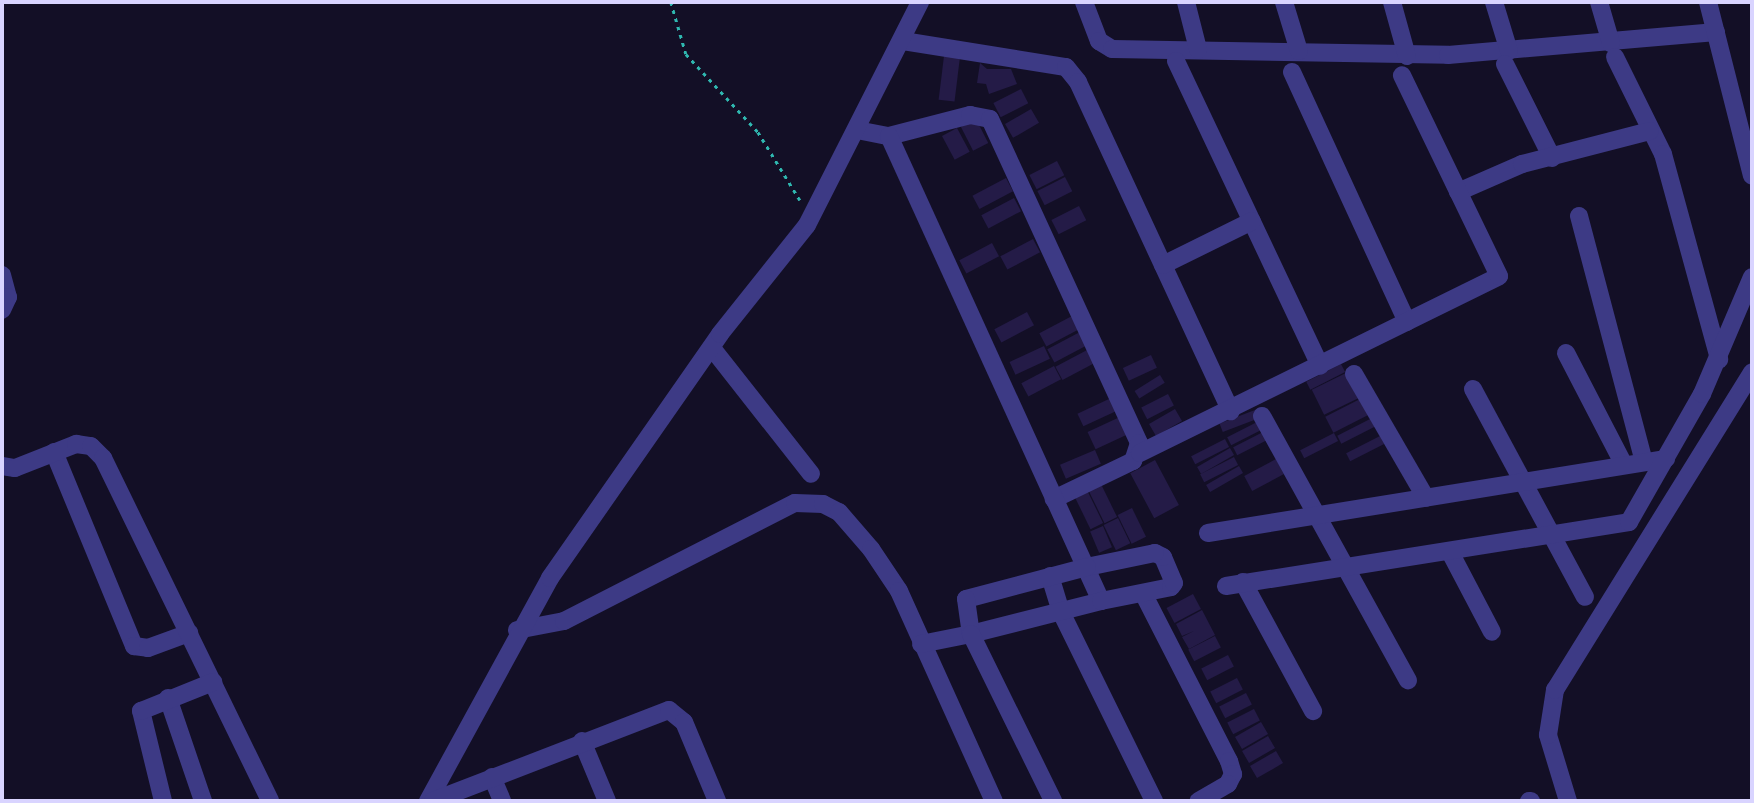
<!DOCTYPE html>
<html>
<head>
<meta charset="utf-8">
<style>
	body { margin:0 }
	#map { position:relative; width:1754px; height:803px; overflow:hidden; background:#130f26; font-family:"Work Sans",sans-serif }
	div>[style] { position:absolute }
	.building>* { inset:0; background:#241b47; transform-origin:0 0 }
	.path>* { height:2.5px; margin-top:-1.25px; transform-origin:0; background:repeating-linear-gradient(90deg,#2fb8b0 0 3.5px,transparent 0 8.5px) }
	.minor>* { height:18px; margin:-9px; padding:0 9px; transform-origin:9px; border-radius:9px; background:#3d3a85 }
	span { translate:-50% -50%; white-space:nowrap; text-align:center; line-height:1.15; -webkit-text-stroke:5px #130f26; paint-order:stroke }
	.frame { position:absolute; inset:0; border:4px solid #d9d4ff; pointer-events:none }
</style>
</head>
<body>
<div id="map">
	<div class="building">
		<div style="left:944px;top:56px;width:16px;height:44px;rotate:7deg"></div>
		<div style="clip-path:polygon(980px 63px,987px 69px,1011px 69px,1017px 84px,989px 94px,986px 84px,977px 83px)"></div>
		<div style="left:1021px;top:89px;width:16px;height:31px;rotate:63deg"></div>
		<div style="left:1031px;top:109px;width:16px;height:30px;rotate:60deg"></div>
		<div style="left:976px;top:119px;width:27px;height:17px;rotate:63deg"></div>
		<div style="left:957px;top:128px;width:27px;height:17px;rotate:62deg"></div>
		<div style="left:1057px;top:161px;width:16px;height:31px;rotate:63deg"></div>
		<div style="left:1065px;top:177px;width:16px;height:31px;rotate:63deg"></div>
		<div style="left:1006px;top:178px;width:15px;height:38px;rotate:62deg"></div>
		<div style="left:1014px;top:198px;width:15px;height:37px;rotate:62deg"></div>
		<div style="left:1079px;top:206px;width:16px;height:31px;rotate:63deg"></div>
		<div style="left:1033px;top:239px;width:15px;height:37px;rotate:62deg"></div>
		<div style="left:992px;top:243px;width:15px;height:37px;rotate:62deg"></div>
		<div style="left:1027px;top:312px;width:15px;height:37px;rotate:62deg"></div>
		<div style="left:1072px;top:316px;width:15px;height:37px;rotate:62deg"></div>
		<div style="left:1080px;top:332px;width:15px;height:37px;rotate:62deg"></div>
		<div style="left:1044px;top:346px;width:14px;height:38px;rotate:65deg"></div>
		<div style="left:1089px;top:349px;width:15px;height:38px;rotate:62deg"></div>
		<div style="left:1151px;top:355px;width:14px;height:31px;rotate:65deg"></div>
		<div style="left:1341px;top:364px;width:9px;height:39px;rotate:63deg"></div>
		<div style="left:1054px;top:366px;width:15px;height:37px;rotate:62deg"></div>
		<div style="left:1346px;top:373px;width:28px;height:38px;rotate:64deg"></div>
		<div style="left:1160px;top:375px;width:9px;height:30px;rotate:58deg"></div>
		<div style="left:1168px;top:394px;width:13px;height:30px;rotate:63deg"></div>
		<div style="left:1111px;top:398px;width:14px;height:37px;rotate:65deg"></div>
		<div style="left:1360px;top:399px;width:18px;height:39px;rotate:63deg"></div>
		<div style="left:1175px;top:409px;width:14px;height:30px;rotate:60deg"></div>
		<div style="left:1255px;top:410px;width:9px;height:38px;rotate:69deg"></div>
		<div style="left:1122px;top:416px;width:19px;height:38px;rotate:65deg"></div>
		<div style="left:1372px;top:418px;width:9px;height:39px;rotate:63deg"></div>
		<div style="left:1261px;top:420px;width:9px;height:38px;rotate:63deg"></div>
		<div style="left:1267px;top:430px;width:9px;height:38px;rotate:63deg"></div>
		<div style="left:1334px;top:433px;width:9px;height:38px;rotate:63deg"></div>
		<div style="left:1380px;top:436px;width:9px;height:38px;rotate:63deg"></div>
		<div style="left:1225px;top:439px;width:9px;height:38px;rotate:63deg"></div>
		<div style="left:1230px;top:448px;width:8px;height:38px;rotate:60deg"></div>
		<div style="left:1095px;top:450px;width:15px;height:38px;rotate:67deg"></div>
		<div style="left:1234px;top:457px;width:9px;height:38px;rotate:63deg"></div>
		<div style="left:1276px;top:459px;width:17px;height:36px;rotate:62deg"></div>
		<div style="left:1155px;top:460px;width:51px;height:28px;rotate:62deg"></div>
		<div style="left:1239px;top:466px;width:8px;height:38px;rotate:60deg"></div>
		<div style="left:1100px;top:482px;width:39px;height:14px;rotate:64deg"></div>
		<div style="left:1086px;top:488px;width:39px;height:14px;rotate:64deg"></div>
		<div style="left:1132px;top:508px;width:32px;height:16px;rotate:64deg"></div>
		<div style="left:1118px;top:518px;width:28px;height:16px;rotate:64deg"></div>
		<div style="left:1103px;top:526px;width:23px;height:14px;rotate:67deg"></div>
		<div style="left:1193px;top:594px;width:17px;height:30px;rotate:62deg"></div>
		<div style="clip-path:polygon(1202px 610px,1215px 635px,1189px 649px,1182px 637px,1194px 631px,1182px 636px,1176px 624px)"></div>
		<div style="left:1215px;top:636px;width:13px;height:30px;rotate:63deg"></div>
		<div style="left:1228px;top:655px;width:13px;height:30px;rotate:63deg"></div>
		<div style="left:1237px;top:678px;width:13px;height:30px;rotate:63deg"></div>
		<div style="left:1246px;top:693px;width:13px;height:30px;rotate:63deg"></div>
		<div style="left:1254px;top:709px;width:13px;height:30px;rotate:63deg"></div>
		<div style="left:1261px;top:722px;width:14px;height:30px;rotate:60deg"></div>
		<div style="left:1268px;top:736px;width:14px;height:30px;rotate:60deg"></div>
		<div style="left:1276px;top:751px;width:14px;height:30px;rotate:60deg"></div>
	</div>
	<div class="path">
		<div style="left:671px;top:2px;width:54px;rotate:73.9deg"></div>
		<div style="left:686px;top:54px;width:106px;rotate:47.3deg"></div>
		<div style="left:758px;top:132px;width:80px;rotate:58.3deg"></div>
	</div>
	<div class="minor">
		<div style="left:1084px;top:2px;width:42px;rotate:69deg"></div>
		<div style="left:1099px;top:41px;width:15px;rotate:32deg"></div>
		<div style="left:1112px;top:49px;width:336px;rotate:1deg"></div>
		<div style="left:1448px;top:55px;width:269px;rotate:-4.9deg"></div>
		<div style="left:1186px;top:2px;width:49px;rotate:75.7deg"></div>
		<div style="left:1284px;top:2px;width:51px;rotate:73deg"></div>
		<div style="left:1392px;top:2px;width:56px;rotate:74.5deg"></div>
		<div style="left:1494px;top:2px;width:51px;rotate:73deg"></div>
		<div style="left:1599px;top:2px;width:43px;rotate:73.7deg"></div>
		<div style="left:1708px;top:2px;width:179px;rotate:75.8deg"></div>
		<div style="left:903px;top:41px;width:165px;rotate:9.1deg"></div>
		<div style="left:1066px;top:67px;width:19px;rotate:51deg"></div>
		<div style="left:1078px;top:82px;width:363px;rotate:65.1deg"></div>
		<div style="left:1615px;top:57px;width:108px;rotate:63.7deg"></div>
		<div style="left:1663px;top:154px;width:213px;rotate:74.7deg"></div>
		<div style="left:1176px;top:61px;width:337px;rotate:64.7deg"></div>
		<div style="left:1505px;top:64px;width:105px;rotate:63.4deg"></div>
		<div style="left:1292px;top:72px;width:275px;rotate:65.3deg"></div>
		<div style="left:857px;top:130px;width:33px;rotate:11deg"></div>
		<div style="left:889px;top:136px;width:84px;rotate:-14.5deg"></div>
		<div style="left:970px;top:115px;width:20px;rotate:11deg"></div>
		<div style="left:990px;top:119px;width:357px;rotate:65.3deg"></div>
		<div style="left:1139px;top:443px;width:19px;rotate:108deg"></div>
		<div style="left:1133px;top:461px;width:88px;rotate:154.3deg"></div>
		<div style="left:889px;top:136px;width:511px;rotate:65.49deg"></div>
		<div style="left:1458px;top:192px;width:70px;rotate:-23.6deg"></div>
		<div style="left:1522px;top:164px;width:132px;rotate:-14.5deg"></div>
		<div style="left:1579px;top:216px;width:254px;rotate:75.2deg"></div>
		<div style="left:1163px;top:265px;width:99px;rotate:-26.3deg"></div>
		<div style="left:2px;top:275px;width:23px;rotate:75deg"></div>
		<div style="left:8px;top:297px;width:14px;rotate:115deg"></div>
		<div style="left:712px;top:348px;width:160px;rotate:51.8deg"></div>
		<div style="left:1566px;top:353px;width:126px;rotate:62.6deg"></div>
		<div style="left:1354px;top:374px;width:143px;rotate:59.9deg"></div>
		<div style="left:1473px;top:389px;width:236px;rotate:61.7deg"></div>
		<div style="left:1262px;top:416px;width:302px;rotate:61.1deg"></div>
		<div style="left:54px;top:452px;width:210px;rotate:67.6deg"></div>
		<div style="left:134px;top:646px;width:14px;rotate:8deg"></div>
		<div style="left:148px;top:648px;width:44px;rotate:-20.1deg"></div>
		<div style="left:1140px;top:453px;width:400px;rotate:-26.2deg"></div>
		<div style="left:1499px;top:276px;width:223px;rotate:-115.8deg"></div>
		<div style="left:2px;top:466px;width:13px;rotate:9deg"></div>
		<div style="left:15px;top:468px;width:66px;rotate:-21.5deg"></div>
		<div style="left:76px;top:444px;width:15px;rotate:8deg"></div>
		<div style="left:91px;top:446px;width:17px;rotate:45deg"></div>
		<div style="left:103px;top:458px;width:381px;rotate:64deg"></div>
		<div style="left:1208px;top:533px;width:464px;rotate:-9.2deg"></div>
		<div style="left:1450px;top:552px;width:90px;rotate:62.3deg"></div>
		<div style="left:1050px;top:576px;width:38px;rotate:73deg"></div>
		<div style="left:1061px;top:612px;width:211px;rotate:63.8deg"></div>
		<div style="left:1243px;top:582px;width:147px;rotate:61.5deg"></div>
		<div style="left:1226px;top:586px;width:408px;rotate:-9deg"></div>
		<div style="left:1629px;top:522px;width:147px;rotate:-60.3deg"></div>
		<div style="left:1702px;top:394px;width:127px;rotate:-66.9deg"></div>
		<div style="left:1144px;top:595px;width:186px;rotate:62.9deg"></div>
		<div style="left:1229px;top:761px;width:14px;rotate:73deg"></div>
		<div style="left:1233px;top:774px;width:11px;rotate:117deg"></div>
		<div style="left:1228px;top:784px;width:34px;rotate:150deg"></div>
		<div style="left:517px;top:630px;width:48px;rotate:-10.8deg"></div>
		<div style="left:564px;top:621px;width:259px;rotate:-27.1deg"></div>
		<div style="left:795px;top:503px;width:28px;rotate:2deg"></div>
		<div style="left:823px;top:504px;width:18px;rotate:27deg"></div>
		<div style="left:839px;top:512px;width:49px;rotate:49.1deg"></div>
		<div style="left:871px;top:549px;width:50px;rotate:56.3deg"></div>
		<div style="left:899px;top:591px;width:230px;rotate:65.7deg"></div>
		<div style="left:921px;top:644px;width:51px;rotate:-11.3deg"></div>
		<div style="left:971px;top:634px;width:134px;rotate:-14.2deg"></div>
		<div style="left:1101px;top:601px;width:71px;rotate:-11.3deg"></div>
		<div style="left:1171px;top:587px;width:5px;rotate:-53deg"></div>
		<div style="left:1174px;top:583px;width:28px;rotate:-113deg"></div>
		<div style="left:1163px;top:557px;width:9px;rotate:-153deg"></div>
		<div style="left:1155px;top:553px;width:69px;rotate:168.4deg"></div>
		<div style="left:1087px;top:567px;width:125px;rotate:165.2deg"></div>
		<div style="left:966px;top:599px;width:35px;rotate:82deg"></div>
		<div style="left:971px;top:634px;width:186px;rotate:63.8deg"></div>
		<div style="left:168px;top:698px;width:109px;rotate:71.2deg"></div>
		<div style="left:582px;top:741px;width:65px;rotate:67.4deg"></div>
		<div style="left:492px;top:777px;width:26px;rotate:67deg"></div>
		<div style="left:163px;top:801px;width:93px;rotate:-103.7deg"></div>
		<div style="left:141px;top:711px;width:78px;rotate:-21.9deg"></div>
		<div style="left:428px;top:801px;width:254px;rotate:-61.3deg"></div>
		<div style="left:550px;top:578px;width:297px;rotate:-55.1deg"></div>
		<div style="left:720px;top:334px;width:139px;rotate:-51.4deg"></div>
		<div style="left:807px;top:225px;width:250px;rotate:-63.1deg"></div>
		<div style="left:433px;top:801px;width:253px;rotate:-21.1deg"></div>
		<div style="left:669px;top:710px;width:19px;rotate:39deg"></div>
		<div style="left:684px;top:722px;width:86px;rotate:67.3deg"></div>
		<div style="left:1529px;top:801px;width:2px"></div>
		<div style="left:1568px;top:801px;width:69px;rotate:-106.9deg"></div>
		<div style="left:1548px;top:735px;width:46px;rotate:-81.2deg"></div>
		<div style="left:1555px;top:690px;width:374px;rotate:-58.2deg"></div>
	</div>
	<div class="frame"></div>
</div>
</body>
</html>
